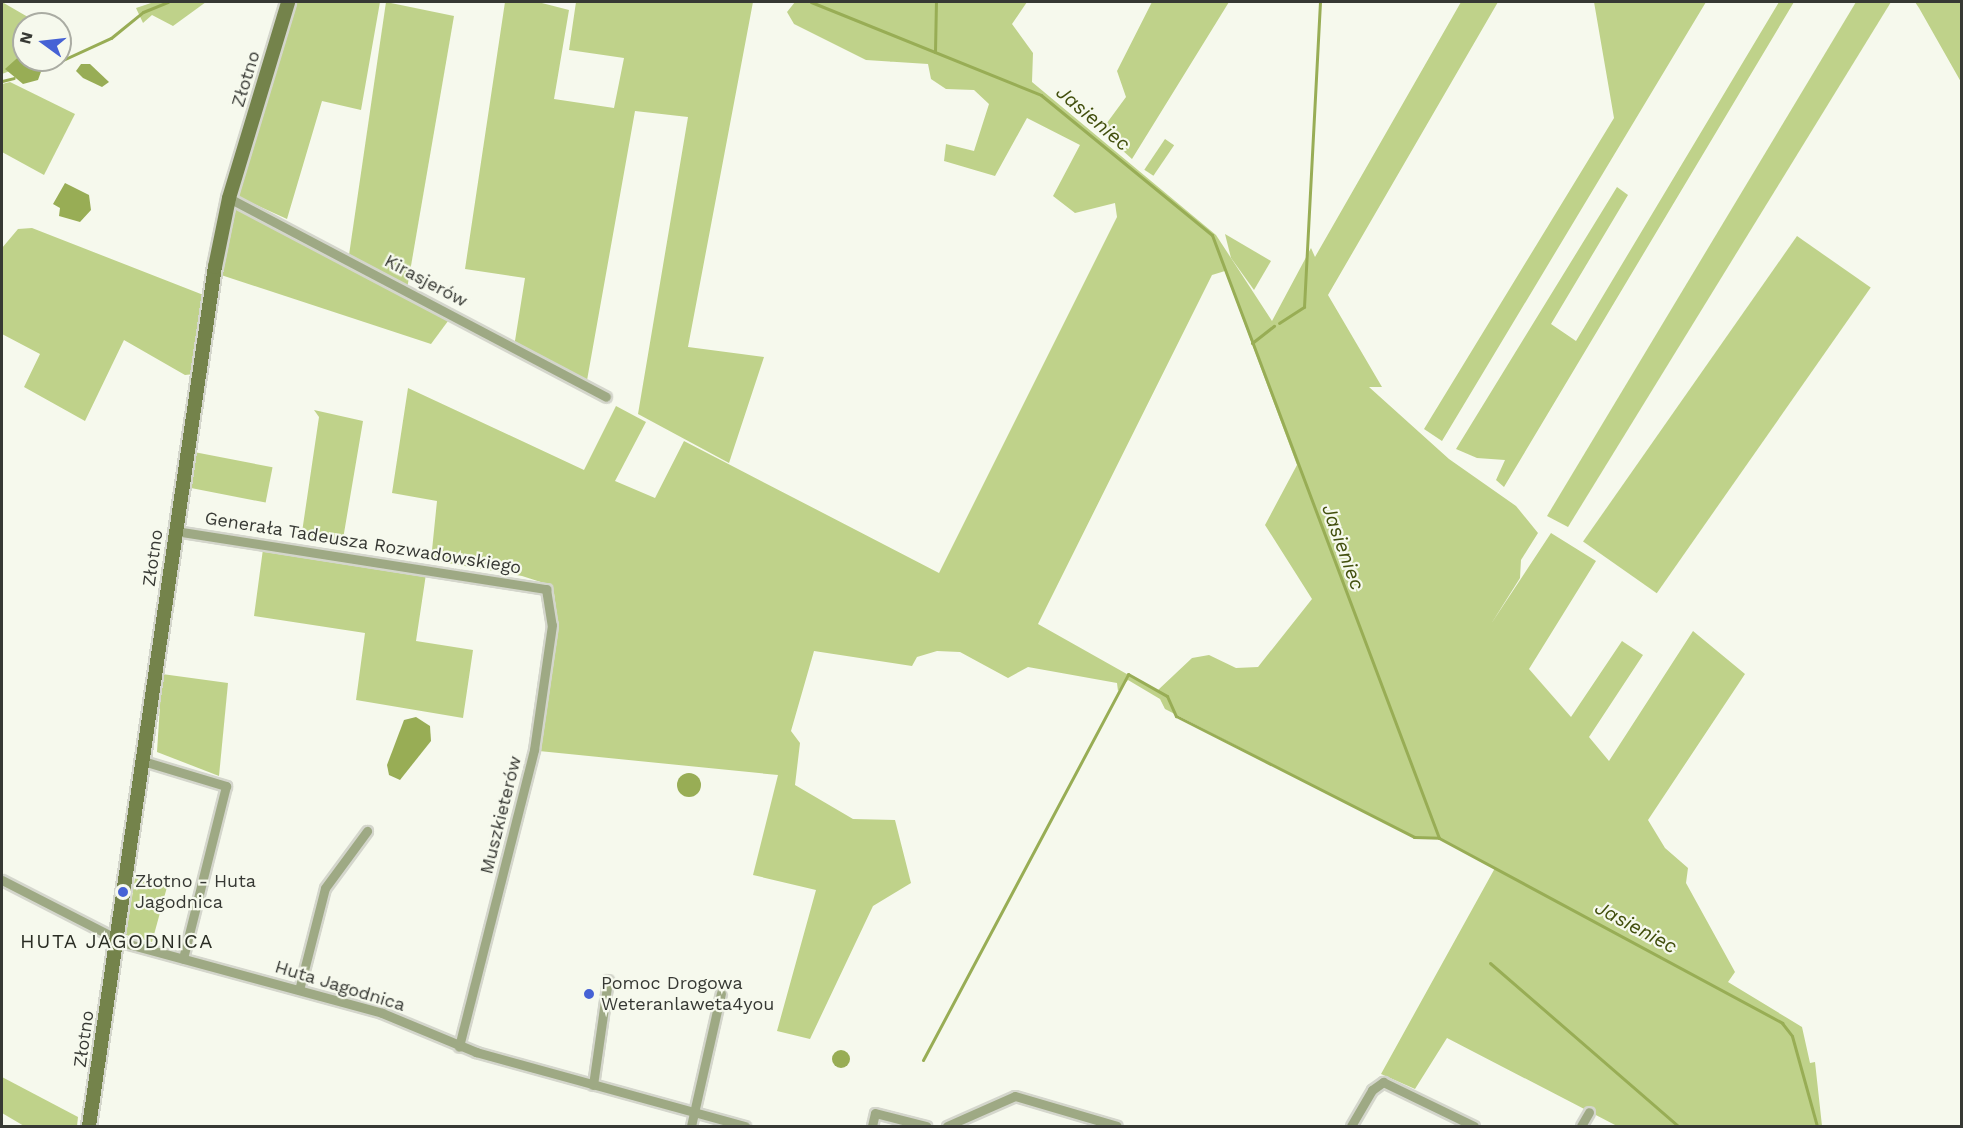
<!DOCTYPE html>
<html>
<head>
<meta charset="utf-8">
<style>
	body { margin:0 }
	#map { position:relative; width:1963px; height:1128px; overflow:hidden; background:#f6f9ed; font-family:"Work Sans",sans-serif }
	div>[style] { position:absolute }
	.green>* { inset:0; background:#bfd28a; transform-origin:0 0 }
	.water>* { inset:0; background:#98ad55 }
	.round { border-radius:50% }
	.stream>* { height:3px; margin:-1.5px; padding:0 1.5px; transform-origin:1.5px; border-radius:1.5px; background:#98ad55 }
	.roads { filter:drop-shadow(2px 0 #d4d6cc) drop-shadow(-2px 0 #d4d6cc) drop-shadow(0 2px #d4d6cc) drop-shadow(0 -2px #d4d6cc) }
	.street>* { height:9px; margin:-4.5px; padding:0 4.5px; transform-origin:4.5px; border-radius:4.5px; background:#9ea984 }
	.secondary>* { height:14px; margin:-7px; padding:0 7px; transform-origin:7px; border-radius:7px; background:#74834b }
	.dots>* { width:16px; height:16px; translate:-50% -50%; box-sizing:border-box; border:3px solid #f6f9ed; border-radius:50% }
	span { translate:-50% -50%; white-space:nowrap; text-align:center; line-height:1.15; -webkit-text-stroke:4.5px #f6f9ed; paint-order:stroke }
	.street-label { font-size:18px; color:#373934 }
	.poi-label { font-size:18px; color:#373934 }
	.left { translate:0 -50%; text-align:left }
	.water-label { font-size:20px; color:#424f0d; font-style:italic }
	.neighbourhood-label { font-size:20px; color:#292c23; letter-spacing:1.5px }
	.frame { position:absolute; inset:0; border:3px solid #373934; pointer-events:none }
	.north { position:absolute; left:12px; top:12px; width:60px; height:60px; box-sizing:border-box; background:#f6f9ed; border:2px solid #aaaca3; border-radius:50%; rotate:285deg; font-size:16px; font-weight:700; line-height:24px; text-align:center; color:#373934 }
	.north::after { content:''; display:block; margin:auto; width:21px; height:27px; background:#4662d5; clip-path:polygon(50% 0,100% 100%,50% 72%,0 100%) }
</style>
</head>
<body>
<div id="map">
	<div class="green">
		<div style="clip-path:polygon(2px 2px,40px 24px,24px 24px,24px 60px,38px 60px,2px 74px)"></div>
		<div style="clip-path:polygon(154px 2px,206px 2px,173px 26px,152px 15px,143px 23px,136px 8px)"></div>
		<div style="clip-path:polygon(292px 2px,380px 2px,361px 110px,322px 101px,287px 219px,234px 195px)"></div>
		<div style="clip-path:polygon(386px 2px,454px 16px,407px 289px,349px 255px)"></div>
		<div style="clip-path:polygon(505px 2px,538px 2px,569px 10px,554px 99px,614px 108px,624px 58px,569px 50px,576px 2px,753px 2px,688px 347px,764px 357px,729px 463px,638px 414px,688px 117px,635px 111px,586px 386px,514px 347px,525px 278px,465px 269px)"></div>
		<div style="clip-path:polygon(evenodd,795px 2px,1027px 2px,1012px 24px,1033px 53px,1032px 82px,1216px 235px,1272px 321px,1311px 248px,1315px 257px,1461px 2px,1498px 2px,1328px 295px,1382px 387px,1369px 387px,1449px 459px,1516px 506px,1538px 533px,1521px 560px,1520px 578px,1491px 624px,1551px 533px,1596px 561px,1529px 669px,1571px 717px,1622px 641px,1643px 655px,1589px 737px,1609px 761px,1693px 631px,1745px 674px,1648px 820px,1665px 848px,1688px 868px,1686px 883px,1735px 972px,1728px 982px,1802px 1027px,1810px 1063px,1815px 1062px,1822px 1126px,1617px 1126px,1447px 1038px,1415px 1089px,1381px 1074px,1495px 868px,1439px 838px,1414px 837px,1165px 709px,1160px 699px,1128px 680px,1118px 691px,1117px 683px,1028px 667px,1008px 678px,960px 652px,937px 651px,917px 657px,912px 666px,814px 651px,791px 731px,800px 743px,795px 785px,853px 819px,895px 820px,911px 883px,873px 906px,810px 1039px,777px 1031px,816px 890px,753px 875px,778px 775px,539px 751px,557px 617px,554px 593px,547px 584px,522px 576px,431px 560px,437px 501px,392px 493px,408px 388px,584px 470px,616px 406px,646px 422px,615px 481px,655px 498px,684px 441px,939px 573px,1117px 217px,1115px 203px,1075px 213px,1053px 196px,1080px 145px,1027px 118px,995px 176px,944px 161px,946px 144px,974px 151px,989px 104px,974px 90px,946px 89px,931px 79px,928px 64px,866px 60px,794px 24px,787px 12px,795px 2px,1225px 271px,1297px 465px,1265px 525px,1312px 599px,1258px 667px,1236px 668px,1209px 655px,1192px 658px,1157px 691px,1038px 624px,1212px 275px,1225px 271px)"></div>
		<div style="clip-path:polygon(1152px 2px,1229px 2px,1132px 159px,1101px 131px,1126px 97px,1117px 71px)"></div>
		<div style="clip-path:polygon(1594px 2px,1706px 2px,1442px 441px,1424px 429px,1614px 118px)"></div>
		<div style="clip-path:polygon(1779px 2px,1794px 2px,1504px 487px,1496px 480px,1505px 460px,1477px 458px,1456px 449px,1617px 187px,1628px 195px,1551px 324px,1576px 341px)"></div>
		<div style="clip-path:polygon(1856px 2px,1891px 2px,1568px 527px,1547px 516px)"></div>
		<div style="clip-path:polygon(1915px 2px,1961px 2px,1961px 82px,1919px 8px)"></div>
		<div style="clip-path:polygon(10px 82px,75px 114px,44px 175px,2px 152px,2px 84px)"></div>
		<div style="left:1165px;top:139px;width:11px;height:37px;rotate:34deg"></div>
		<div style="clip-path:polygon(231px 208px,238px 208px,451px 317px,431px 344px,218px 274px)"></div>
		<div style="clip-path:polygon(32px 228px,206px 296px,194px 374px,185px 375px,124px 340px,85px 421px,24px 387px,40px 354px,2px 334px,2px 248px,18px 229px)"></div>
		<div style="clip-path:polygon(1225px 234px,1271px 261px,1254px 290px,1231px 258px)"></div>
		<div style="left:1797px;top:236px;width:90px;height:373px;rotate:35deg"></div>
		<div style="clip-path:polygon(314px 410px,363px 421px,342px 545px,301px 539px,319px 417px)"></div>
		<div style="left:194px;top:452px;width:80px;height:36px;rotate:11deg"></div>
		<div style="clip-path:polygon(263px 549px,426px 574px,416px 641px,473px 650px,463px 718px,356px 700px,365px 633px,254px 616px)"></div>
		<div style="clip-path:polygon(162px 674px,228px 683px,219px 776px,157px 752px)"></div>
		<div style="clip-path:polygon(135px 878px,167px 887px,152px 942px,126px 935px)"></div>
		<div style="clip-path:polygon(2px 1077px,78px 1117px,77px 1126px,24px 1126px,2px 1113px)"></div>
	</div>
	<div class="water">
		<div style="clip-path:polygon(24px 52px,24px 60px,36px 60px,42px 69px,38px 80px,23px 84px,5px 69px)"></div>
		<div style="clip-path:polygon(81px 64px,90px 64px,109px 82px,102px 87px,83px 78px,76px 71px)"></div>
		<div style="clip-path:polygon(65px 183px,89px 195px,91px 210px,80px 222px,59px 216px,60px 208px,53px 204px)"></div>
		<div style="clip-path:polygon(416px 717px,430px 726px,431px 741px,400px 780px,389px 775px,387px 765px,404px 720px)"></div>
		<div class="round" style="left:677px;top:773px;width:24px;height:24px"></div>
		<div class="round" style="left:832px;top:1050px;width:18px;height:18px"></div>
	</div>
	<div class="stream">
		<div style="left:811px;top:2px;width:248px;rotate:22deg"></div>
		<div style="left:1041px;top:95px;width:221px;rotate:39.3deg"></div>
		<div style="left:1212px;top:235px;width:644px;rotate:69.37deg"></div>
		<div style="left:1439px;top:838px;width:390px;rotate:28.3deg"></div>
		<div style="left:1782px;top:1023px;width:16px;rotate:52deg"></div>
		<div style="left:1792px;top:1036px;width:93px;rotate:74.5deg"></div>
		<div style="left:935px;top:52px;width:50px;rotate:-88.9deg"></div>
		<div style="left:41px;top:70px;width:77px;rotate:-24.6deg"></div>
		<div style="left:111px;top:38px;width:41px;rotate:-39.1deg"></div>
		<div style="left:143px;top:12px;width:27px;rotate:-22deg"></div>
		<div style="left:2px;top:81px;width:12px;rotate:-14deg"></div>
		<div style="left:1279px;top:323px;width:30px;rotate:-33deg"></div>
		<div style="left:1304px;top:307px;width:305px;rotate:-87deg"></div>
		<div style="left:1252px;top:343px;width:28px;rotate:-38deg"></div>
		<div style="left:1490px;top:963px;width:249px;rotate:40.9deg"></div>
		<div style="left:923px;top:1060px;width:437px;rotate:-62deg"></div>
		<div style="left:1128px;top:674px;width:45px;rotate:29.4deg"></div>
		<div style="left:1167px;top:696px;width:22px;rotate:66deg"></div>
		<div style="left:1176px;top:716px;width:267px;rotate:26.9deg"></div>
		<div style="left:1414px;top:837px;width:25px;rotate:2deg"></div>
	</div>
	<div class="roads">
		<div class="street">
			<div style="left:229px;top:198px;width:426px;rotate:27.8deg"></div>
			<div style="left:175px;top:531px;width:376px;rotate:8.9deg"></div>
			<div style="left:546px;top:589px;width:36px;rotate:81deg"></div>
			<div style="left:552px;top:625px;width:126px;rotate:98.2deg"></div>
			<div style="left:534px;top:750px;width:306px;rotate:104.2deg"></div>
			<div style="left:143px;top:761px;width:87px;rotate:16.8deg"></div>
			<div style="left:226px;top:786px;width:178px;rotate:104deg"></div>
			<div style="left:2px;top:880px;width:138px;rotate:27.1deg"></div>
			<div style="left:125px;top:943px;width:266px;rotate:15.2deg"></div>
			<div style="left:382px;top:1013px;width:102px;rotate:22.5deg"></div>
			<div style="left:476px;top:1052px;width:279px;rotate:15.4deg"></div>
			<div style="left:299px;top:990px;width:105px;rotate:-75.7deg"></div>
			<div style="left:325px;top:888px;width:71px;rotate:-53.6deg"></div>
			<div style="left:593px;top:1085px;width:106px;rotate:-81.9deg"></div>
			<div style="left:691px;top:1126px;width:136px;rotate:-77.3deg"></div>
			<div style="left:872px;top:1126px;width:13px;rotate:-77deg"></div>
			<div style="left:875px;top:1113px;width:53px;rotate:14.3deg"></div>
			<div style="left:947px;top:1126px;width:74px;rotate:-23.8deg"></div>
			<div style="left:1015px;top:1096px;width:106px;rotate:16.4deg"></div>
			<div style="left:1351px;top:1126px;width:42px;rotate:-59.7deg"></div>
			<div style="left:1372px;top:1090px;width:14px;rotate:-36deg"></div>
			<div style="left:1383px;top:1082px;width:101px;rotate:25.8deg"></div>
			<div style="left:1581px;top:1126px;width:16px;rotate:-60deg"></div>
		</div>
		<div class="secondary">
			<div style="left:89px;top:1126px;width:868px;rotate:-81.66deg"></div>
			<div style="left:215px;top:267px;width:70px;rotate:-78.5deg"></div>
			<div style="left:229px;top:198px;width:205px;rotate:-73.2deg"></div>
		</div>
	</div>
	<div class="dots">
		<div style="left:123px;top:892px;background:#4662d5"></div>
		<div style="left:589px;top:994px;background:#4662d5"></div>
	</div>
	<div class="street-label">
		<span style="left:246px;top:79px;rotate:-73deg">Złotno</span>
		<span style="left:426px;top:281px;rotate:28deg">Kirasjerów</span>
		<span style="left:363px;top:543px;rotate:9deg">Generała Tadeusza Rozwadowskiego</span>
		<span style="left:153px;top:558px;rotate:-82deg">Złotno</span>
		<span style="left:501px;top:815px;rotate:-76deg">Muszkieterów</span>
		<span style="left:340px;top:986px;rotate:17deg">Huta Jagodnica</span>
		<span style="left:84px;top:1039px;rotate:-82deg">Złotno</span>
	</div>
	<div class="poi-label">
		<span class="left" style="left:135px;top:892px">Złotno - Huta<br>Jagodnica</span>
		<span class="left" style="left:601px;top:994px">Pomoc Drogowa<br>Weteranlaweta4you</span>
	</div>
	<div class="water-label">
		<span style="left:1093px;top:118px;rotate:40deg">Jasieniec</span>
		<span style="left:1343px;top:547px;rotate:70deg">Jasieniec</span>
		<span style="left:1636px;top:927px;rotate:28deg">Jasieniec</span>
	</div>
	<div class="neighbourhood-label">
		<span style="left:117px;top:941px">HUTA JAGODNICA</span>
	</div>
	<div class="frame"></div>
	<div class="north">N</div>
</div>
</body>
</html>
